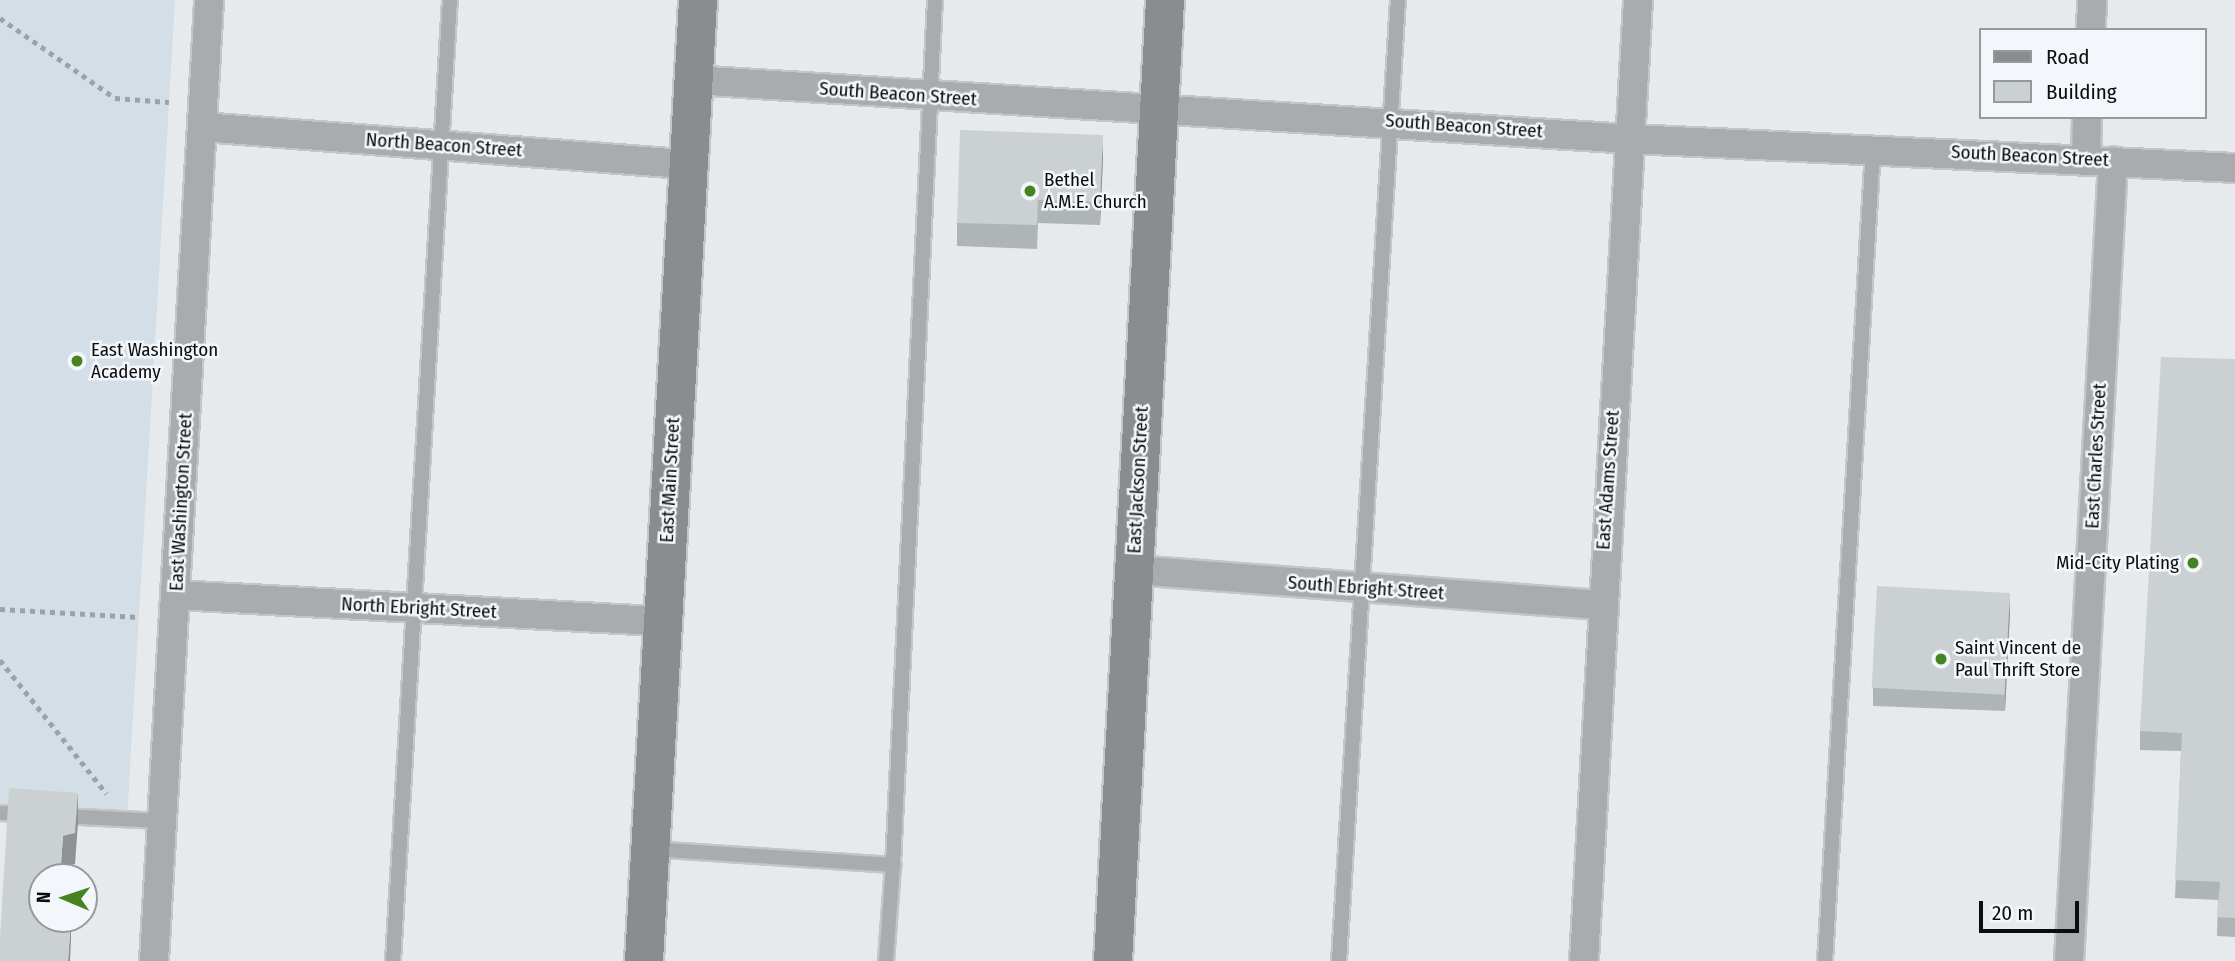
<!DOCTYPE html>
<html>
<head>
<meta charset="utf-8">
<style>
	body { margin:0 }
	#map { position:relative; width:2235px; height:961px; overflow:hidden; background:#e6eaed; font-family:"Fira Sans Condensed",sans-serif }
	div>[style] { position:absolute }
	.built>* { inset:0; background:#d3dee6 }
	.path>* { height:4.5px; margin-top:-2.25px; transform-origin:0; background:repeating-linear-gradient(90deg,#9fa2a5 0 5px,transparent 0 10px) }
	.roads { filter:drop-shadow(2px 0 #c3c6c9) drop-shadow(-2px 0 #c3c6c9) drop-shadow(0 2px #c3c6c9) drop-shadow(0 -2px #c3c6c9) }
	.service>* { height:14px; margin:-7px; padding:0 7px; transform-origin:7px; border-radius:7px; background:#aaabac }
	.minor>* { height:28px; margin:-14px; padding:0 14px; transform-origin:14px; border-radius:14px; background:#aaabac }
	.secondary>* { height:38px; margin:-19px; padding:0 19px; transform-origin:19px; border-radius:19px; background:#8b8c8f }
	.wall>* { inset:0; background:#afb4b5 }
	.shaded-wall>* { inset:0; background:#8e9293 }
	.building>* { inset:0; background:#cbd1d2; transform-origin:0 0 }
	.dots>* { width:19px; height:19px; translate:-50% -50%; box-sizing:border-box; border:4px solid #f3f7fb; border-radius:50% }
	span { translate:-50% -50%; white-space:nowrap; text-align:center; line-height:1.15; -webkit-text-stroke:5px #f3f7fb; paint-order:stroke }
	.street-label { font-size:19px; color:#0b0c0d }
	.poi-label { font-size:19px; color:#0b0c0d }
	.left { translate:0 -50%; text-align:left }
	.right { translate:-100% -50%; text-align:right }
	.legend { position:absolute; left:1979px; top:28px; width:228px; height:91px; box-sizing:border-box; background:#f3f7fb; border:2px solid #96999c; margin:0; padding:9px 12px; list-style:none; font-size:21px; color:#0b0c0d }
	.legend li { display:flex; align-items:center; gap:14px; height:35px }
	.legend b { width:35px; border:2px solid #96999c }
	.north { position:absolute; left:28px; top:863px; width:70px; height:70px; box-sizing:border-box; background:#f3f7fb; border:2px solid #96999c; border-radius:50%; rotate:272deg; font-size:19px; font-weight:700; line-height:28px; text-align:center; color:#0b0c0d }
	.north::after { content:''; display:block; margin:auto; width:24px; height:32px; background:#468422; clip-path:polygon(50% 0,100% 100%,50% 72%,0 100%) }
	.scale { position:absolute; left:1979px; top:901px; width:100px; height:32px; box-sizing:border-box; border:4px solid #0b0c0d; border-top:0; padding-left:9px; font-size:21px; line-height:24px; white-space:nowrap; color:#0b0c0d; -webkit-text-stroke:5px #f3f7fb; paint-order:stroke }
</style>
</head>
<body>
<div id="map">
	<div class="built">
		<div style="clip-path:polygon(0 0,175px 0,127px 819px,0 813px)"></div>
	</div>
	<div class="path">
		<div style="left:0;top:18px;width:140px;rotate:34.8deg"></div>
		<div style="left:115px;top:98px;width:54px;rotate:4.2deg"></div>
		<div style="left:0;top:609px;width:138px;rotate:3.3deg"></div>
		<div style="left:0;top:660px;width:171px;rotate:51.4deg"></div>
	</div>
	<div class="roads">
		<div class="service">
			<div style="left:0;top:813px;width:27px;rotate:2deg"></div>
			<div style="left:61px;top:816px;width:100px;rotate:2.9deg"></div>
			<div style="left:651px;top:849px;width:243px;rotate:3.8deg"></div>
			<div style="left:893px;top:865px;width:866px;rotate:-87.22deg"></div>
			<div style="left:393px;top:961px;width:963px;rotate:-86.61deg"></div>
			<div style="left:886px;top:961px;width:96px;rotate:-85.8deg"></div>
			<div style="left:1339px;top:961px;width:963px;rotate:-86.49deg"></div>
			<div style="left:1825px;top:961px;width:814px;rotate:-86.62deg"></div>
		</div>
		<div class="minor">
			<div style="left:2091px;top:30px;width:30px;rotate:-88deg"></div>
			<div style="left:693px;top:80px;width:941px;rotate:3.6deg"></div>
			<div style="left:1632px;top:139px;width:604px;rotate:2.75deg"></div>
			<div style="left:202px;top:127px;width:485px;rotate:4.4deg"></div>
			<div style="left:2086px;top:159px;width:42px;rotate:-88.6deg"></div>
			<div style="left:1134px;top:570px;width:467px;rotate:4.3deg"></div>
			<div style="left:176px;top:595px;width:487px;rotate:3.1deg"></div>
			<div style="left:154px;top:961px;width:963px;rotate:-86.72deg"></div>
			<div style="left:1584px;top:961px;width:963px;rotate:-86.78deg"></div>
			<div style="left:2069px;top:961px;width:801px;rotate:-86.85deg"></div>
		</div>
		<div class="secondary">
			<div style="left:644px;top:961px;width:963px;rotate:-86.78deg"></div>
			<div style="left:1113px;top:961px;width:962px;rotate:-86.9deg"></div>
		</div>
	</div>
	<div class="wall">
		<div style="clip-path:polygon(1103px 158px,1100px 225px,1038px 223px,1037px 249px,957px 246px,957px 223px)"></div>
		<div style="clip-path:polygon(2235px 359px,2235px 937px,2217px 936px,2218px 900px,2175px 898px,2181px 751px,2140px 750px,2140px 731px)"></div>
		<div style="clip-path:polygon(2010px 612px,2005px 711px,1873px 706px,1873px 688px)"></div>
	</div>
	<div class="shaded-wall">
		<div style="clip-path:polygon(1103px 135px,1103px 158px,1100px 225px,1100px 202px)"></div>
		<div style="clip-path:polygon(2010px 593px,2010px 612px,2005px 711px,2005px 693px)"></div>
		<div style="clip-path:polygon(78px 793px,78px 823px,75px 864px,63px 867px,62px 877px,60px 877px,63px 836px)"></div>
		<div style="clip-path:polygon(71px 919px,71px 940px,70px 961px,68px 961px)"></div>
	</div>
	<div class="building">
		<div style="clip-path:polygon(960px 130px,1103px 135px,1100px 202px,1038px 200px,1037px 225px,957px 223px)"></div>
		<div style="clip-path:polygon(2161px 357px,2235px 359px,2235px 918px,2217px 917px,2220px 882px,2175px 880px,2182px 733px,2140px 731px)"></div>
		<div style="left:1877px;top:586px;width:133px;height:102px;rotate:3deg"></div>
		<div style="clip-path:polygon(9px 788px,78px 793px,75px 833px,63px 836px,60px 877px,42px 877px,42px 919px,71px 919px,68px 961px,0 961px,0 938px)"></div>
	</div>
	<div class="dots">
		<div style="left:1030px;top:191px;background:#468422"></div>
		<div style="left:77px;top:361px;background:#468422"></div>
		<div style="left:2193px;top:563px;background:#468422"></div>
		<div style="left:1941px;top:659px;background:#468422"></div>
	</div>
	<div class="street-label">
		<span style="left:898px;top:94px;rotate:4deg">South Beacon Street</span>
		<span style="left:1464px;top:126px;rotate:4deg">South Beacon Street</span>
		<span style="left:444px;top:145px;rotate:4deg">North Beacon Street</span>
		<span style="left:2030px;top:156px;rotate:3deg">South Beacon Street</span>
		<span style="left:2096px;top:456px;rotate:-87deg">East Charles Street</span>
		<span style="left:670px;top:480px;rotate:-87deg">East Main Street</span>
		<span style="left:1138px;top:480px;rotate:-87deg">East Jackson Street</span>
		<span style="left:1608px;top:480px;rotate:-86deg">East Adams Street</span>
		<span style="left:181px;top:502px;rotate:-87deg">East Washington Street</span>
		<span style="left:1366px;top:588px;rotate:4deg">South Ebright Street</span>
		<span style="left:419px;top:608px;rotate:3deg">North Ebright Street</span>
	</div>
	<div class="poi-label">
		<span class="left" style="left:1044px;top:191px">Bethel<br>A.M.E. Church</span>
		<span class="left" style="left:91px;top:361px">East Washington<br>Academy</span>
		<span class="right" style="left:2179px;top:563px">Mid-City Plating</span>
		<span class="left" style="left:1955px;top:659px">Saint Vincent de<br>Paul Thrift Store</span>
	</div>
	<ul class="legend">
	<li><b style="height:9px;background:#8b8c8f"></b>Road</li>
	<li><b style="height:19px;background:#cbd1d2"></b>Building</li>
	</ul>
	<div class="north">N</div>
	<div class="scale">20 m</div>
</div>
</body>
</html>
